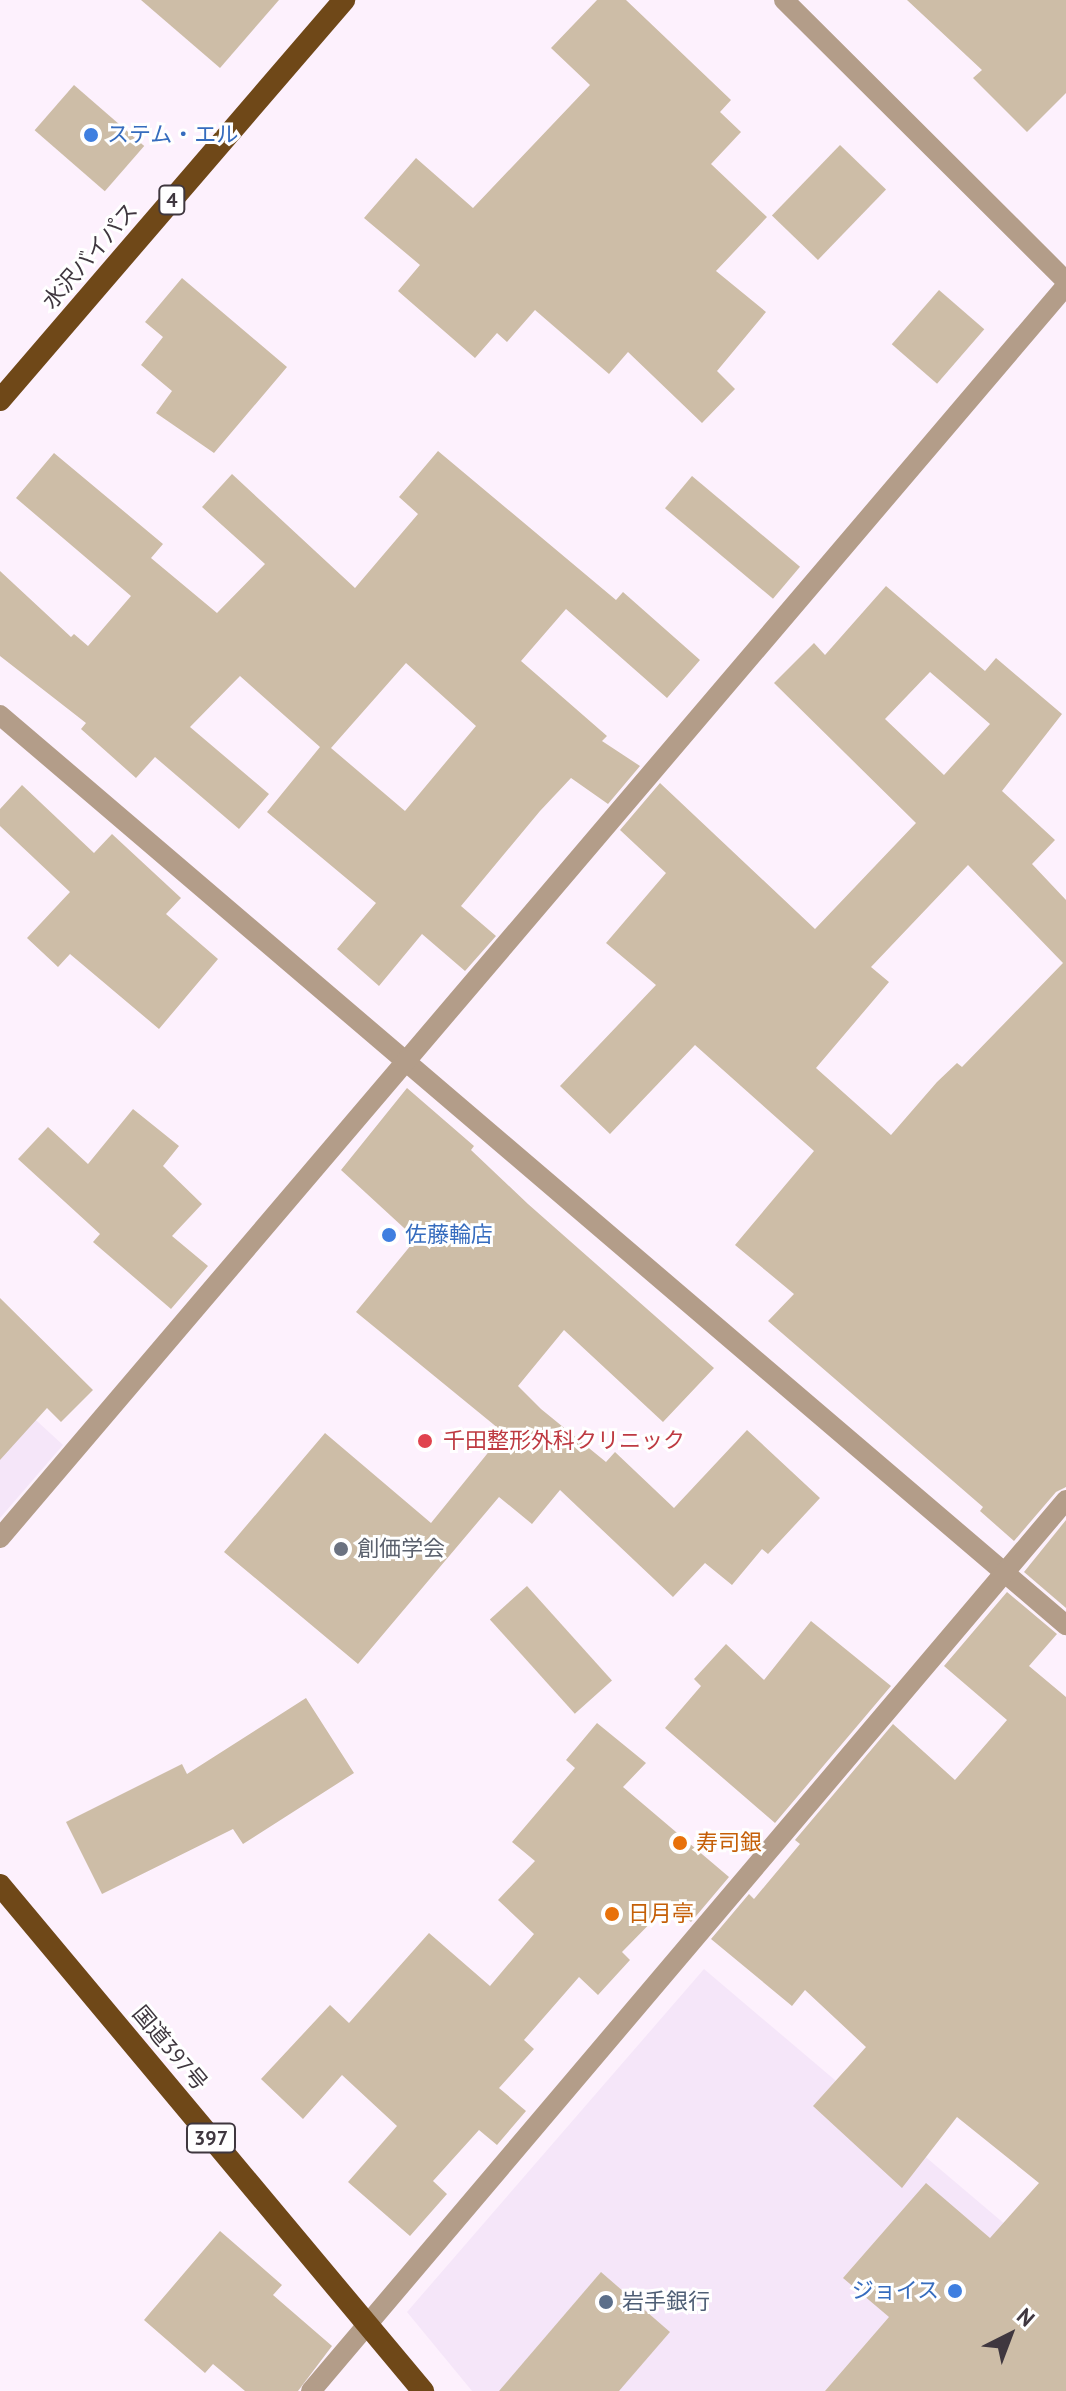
<!DOCTYPE html>
<html>
<head>
<meta charset="utf-8">
<style>
	body { margin:0 }
	#map { position:relative; width:1066px; height:2391px; overflow:hidden; background:#fdf1fd; font-family:"PT Sans","Noto Sans JP",sans-serif }
	div>[style] { position:absolute }
	.commercial>* { inset:0; background:#f5e6f9 }
	.building>* { inset:0; background:#cdbda7; transform-origin:0 0 }
	.minor>* { height:20px; margin:-10px; padding:0 10px; transform-origin:10px; border-radius:10px; background:#b39d89 }
	.tertiary>* { height:20px; margin:-10px; padding:0 10px; transform-origin:10px; border-radius:10px; background:#b39d89 }
	.trunk>* { height:22px; margin:-11px; padding:0 11px; transform-origin:11px; border-radius:11px; background:#6f4818 }
	.dots>* { width:22px; height:22px; translate:-50% -50%; box-sizing:border-box; border:4px solid #fff; border-radius:50% }
	span { translate:-50% -50%; white-space:nowrap; text-align:center; line-height:1.15; -webkit-text-stroke:6px #fff; paint-order:stroke }
	.shield-label span { padding:2px 6px; background:#fff; border:2px solid; border-radius:6px; -webkit-text-stroke-width:0 }
	.shield-label { font-size:20px; color:#3f373f; font-weight:700 }
	.shop-label { font-size:22px; color:#366cbe }
	.left { translate:0 -50%; text-align:left }
	.right { translate:-100% -50%; text-align:right }
	.street-label { font-size:22px; color:#3f373f }
	.health-label { font-size:22px; color:#be3a42 }
	.worship-label { font-size:22px; color:#5b616d }
	.food-label { font-size:22px; color:#c56008 }
	.service-label { font-size:22px; color:#4e5e75 }
	.north { position:absolute; left:970px; top:2295px; width:80px; height:80px; -webkit-text-stroke:6px #fff; paint-order:stroke; rotate:42deg; font-size:22px; font-weight:700; line-height:32px; text-align:center; color:#3f373f }
	.north::after { content:''; display:block; margin:auto; width:28px; height:36px; background:#3f373f; clip-path:polygon(50% 0,100% 100%,50% 72%,0 100%) }
</style>
</head>
<body>
<div id="map">
	<div class="commercial">
		<div style="clip-path:polygon(0 1387px,63px 1445px,0 1518px)"></div>
		<div style="clip-path:polygon(704px 1969px,1066px 2276px,1066px 2391px,472px 2391px,407px 2312px)"></div>
	</div>
	<div class="building">
		<div style="clip-path:polygon(141px 0,279px 0,220px 68px)"></div>
		<div style="clip-path:polygon(597px 0,626px 0,731px 100px,720px 112px,741px 132px,711px 164px,767px 217px,716px 271px,766px 312px,717px 371px,735px 389px,702px 423px,628px 352px,609px 374px,535px 310px,507px 342px,497px 333px,475px 358px,398px 291px,420px 265px,364px 218px,416px 158px,473px 208px,590px 85px,551px 48px)"></div>
		<div style="clip-path:polygon(907px 0,1066px 0,1066px 93px,1027px 132px,973px 78px,982px 70px)"></div>
		<div style="left:74px;top:85px;width:93px;height:60px;rotate:41deg"></div>
		<div style="left:840px;top:145px;width:64px;height:98px;rotate:44deg"></div>
		<div style="clip-path:polygon(182px 278px,287px 367px,214px 453px,156px 413px,172px 391px,141px 365px,163px 337px,145px 322px)"></div>
		<div style="left:939px;top:290px;width:60px;height:72px;rotate:41deg"></div>
		<div style="clip-path:polygon(evenodd,438px 451px,616px 600px,623px 592px,700px 660px,667px 698px,566px 609px,521px 661px,607px 736px,602px 741px,640px 766px,608px 804px,571px 778px,540px 811px,461px 906px,496px 936px,465px 971px,422px 934px,379px 986px,337px 949px,376px 903px,267px 812px,320px 747px,240px 676px,190px 727px,269px 794px,239px 829px,155px 757px,136px 778px,81px 729px,86px 723px,0 656px,0 571px,71px 637px,74px 634px,88px 646px,131px 596px,16px 498px,54px 453px,163px 544px,151px 558px,217px 613px,265px 564px,202px 507px,232px 474px,355px 588px,418px 514px,399px 497px,438px 451px,406px 663px,476px 726px,405px 811px,331px 748px,406px 663px)"></div>
		<div style="left:692px;top:476px;width:141px;height:42px;rotate:40deg"></div>
		<div style="clip-path:polygon(evenodd,886px 586px,985px 671px,996px 658px,1062px 714px,1002px 791px,1055px 840px,1032px 864px,1066px 900px,1066px 1487px,1056px 1492px,1014px 1541px,980px 1511px,983px 1507px,768px 1321px,794px 1294px,735px 1245px,814px 1151px,695px 1045px,610px 1134px,560px 1086px,656px 985px,606px 943px,666px 873px,620px 830px,660px 783px,815px 929px,916px 823px,774px 683px,814px 643px,825px 655px,886px 586px,930px 672px,990px 724px,944px 775px,885px 719px,930px 672px,886px 586px,968px 865px,1063px 963px,962px 1067px,957px 1063px,937px 1082px,891px 1135px,816px 1068px,889px 982px,871px 967px,968px 865px)"></div>
		<div style="clip-path:polygon(22px 785px,94px 853px,112px 834px,181px 898px,166px 914px,218px 959px,159px 1029px,70px 954px,58px 967px,27px 938px,70px 892px,0 826px,0 809px)"></div>
		<div style="clip-path:polygon(407px 1088px,474px 1146px,471px 1150px,528px 1204px,714px 1368px,663px 1422px,564px 1330px,518px 1386px,541px 1409px,606px 1462px,615px 1452px,674px 1508px,747px 1430px,820px 1498px,768px 1554px,762px 1549px,732px 1585px,705px 1563px,673px 1597px,560px 1490px,532px 1524px,499px 1497px,358px 1664px,224px 1552px,325px 1433px,431px 1523px,504px 1433px,356px 1312px,416px 1239px,341px 1170px)"></div>
		<div style="clip-path:polygon(133px 1109px,179px 1146px,163px 1166px,202px 1204px,172px 1236px,208px 1266px,171px 1309px,93px 1242px,100px 1234px,18px 1159px,48px 1127px,88px 1164px)"></div>
		<div style="clip-path:polygon(0 1298px,93px 1390px,61px 1422px,47px 1408px,0 1460px)"></div>
		<div style="clip-path:polygon(1066px 1520px,1066px 1608px,1024px 1572px)"></div>
		<div style="left:527px;top:1586px;width:127px;height:50px;rotate:48deg"></div>
		<div style="clip-path:polygon(1007px 1592px,1057px 1634px,1029px 1666px,1066px 1697px,1066px 2391px,825px 2391px,889px 2317px,843px 2278px,926px 2183px,990px 2238px,1039px 2183px,957px 2117px,902px 2188px,813px 2106px,866px 2047px,805px 1990px,792px 2006px,711px 1939px,749px 1894px,754px 1899px,800px 1844px,795px 1840px,893px 1724px,955px 1780px,1007px 1720px,944px 1666px)"></div>
		<div style="clip-path:polygon(811px 1621px,891px 1686px,775px 1823px,665px 1728px,701px 1686px,694px 1679px,726px 1644px,764px 1680px)"></div>
		<div style="clip-path:polygon(306px 1698px,354px 1773px,243px 1844px,233px 1829px,102px 1894px,66px 1822px,182px 1764px,187px 1774px)"></div>
		<div style="clip-path:polygon(597px 1723px,646px 1763px,623px 1787px,729px 1877px,691px 1922px,669px 1904px,622px 1952px,630px 1960px,598px 1995px,579px 1977px,524px 2040px,534px 2049px,499px 2088px,526px 2111px,497px 2145px,479px 2130px,433px 2181px,447px 2194px,410px 2236px,348px 2182px,397px 2126px,342px 2075px,303px 2119px,261px 2079px,330px 2005px,349px 2023px,429px 1933px,490px 1986px,534px 1934px,498px 1900px,535px 1861px,512px 1842px,575px 1768px,566px 1760px)"></div>
		<div style="clip-path:polygon(220px 2231px,282px 2285px,273px 2295px,332px 2346px,298px 2391px,245px 2391px,213px 2364px,205px 2373px,144px 2320px)"></div>
		<div style="clip-path:polygon(601px 2272px,670px 2332px,619px 2391px,499px 2391px)"></div>
	</div>
	<div class="minor">
		<div style="left:0;top:715px;width:1402px;rotate:40.49deg"></div>
		<div style="left:0;top:1538px;width:1644px;rotate:-49.59deg"></div>
		<div style="left:311px;top:2391px;width:1168px;rotate:-49.72deg"></div>
	</div>
	<div class="tertiary">
		<div style="left:784px;top:0;width:398px;rotate:44.9deg"></div>
	</div>
	<div class="trunk">
		<div style="left:0;top:400px;width:528px;rotate:-49.3deg"></div>
		<div style="left:0;top:1885px;width:660px;rotate:50.11deg"></div>
	</div>
	<div class="dots">
		<div style="left:91px;top:135px;background:#3f7fe0"></div>
		<div style="left:389px;top:1235px;background:#3f7fe0"></div>
		<div style="left:425px;top:1441px;background:#e0444e"></div>
		<div style="left:341px;top:1549px;background:#6b7280"></div>
		<div style="left:680px;top:1843px;background:#e8710a"></div>
		<div style="left:612px;top:1914px;background:#e8710a"></div>
		<div style="left:955px;top:2291px;background:#3f7fe0"></div>
		<div style="left:606px;top:2302px;background:#5c6f8a"></div>
	</div>
	<div class="shield-label">
		<span style="left:172px;top:200px">4</span>
		<span style="left:211px;top:2138px">397</span>
	</div>
	<div class="shop-label">
		<span class="left" style="left:107px;top:135px">ステム・エル</span>
		<span class="left" style="left:405px;top:1235px">佐藤輪店</span>
		<span class="right" style="left:939px;top:2291px">ジョイス</span>
	</div>
	<div class="street-label">
		<span style="left:90px;top:256px;rotate:-49deg">水沢バイパス</span>
		<span style="left:170px;top:2048px;rotate:50deg">国道397号</span>
	</div>
	<div class="health-label">
		<span class="left" style="left:443px;top:1441px">千田整形外科クリニック</span>
	</div>
	<div class="worship-label">
		<span class="left" style="left:357px;top:1549px">創価学会</span>
	</div>
	<div class="food-label">
		<span class="left" style="left:696px;top:1843px">寿司銀</span>
		<span class="left" style="left:628px;top:1914px">日月亭</span>
	</div>
	<div class="service-label">
		<span class="left" style="left:622px;top:2302px">岩手銀行</span>
	</div>
	<div class="north">N</div>
</div>
</body>
</html>
